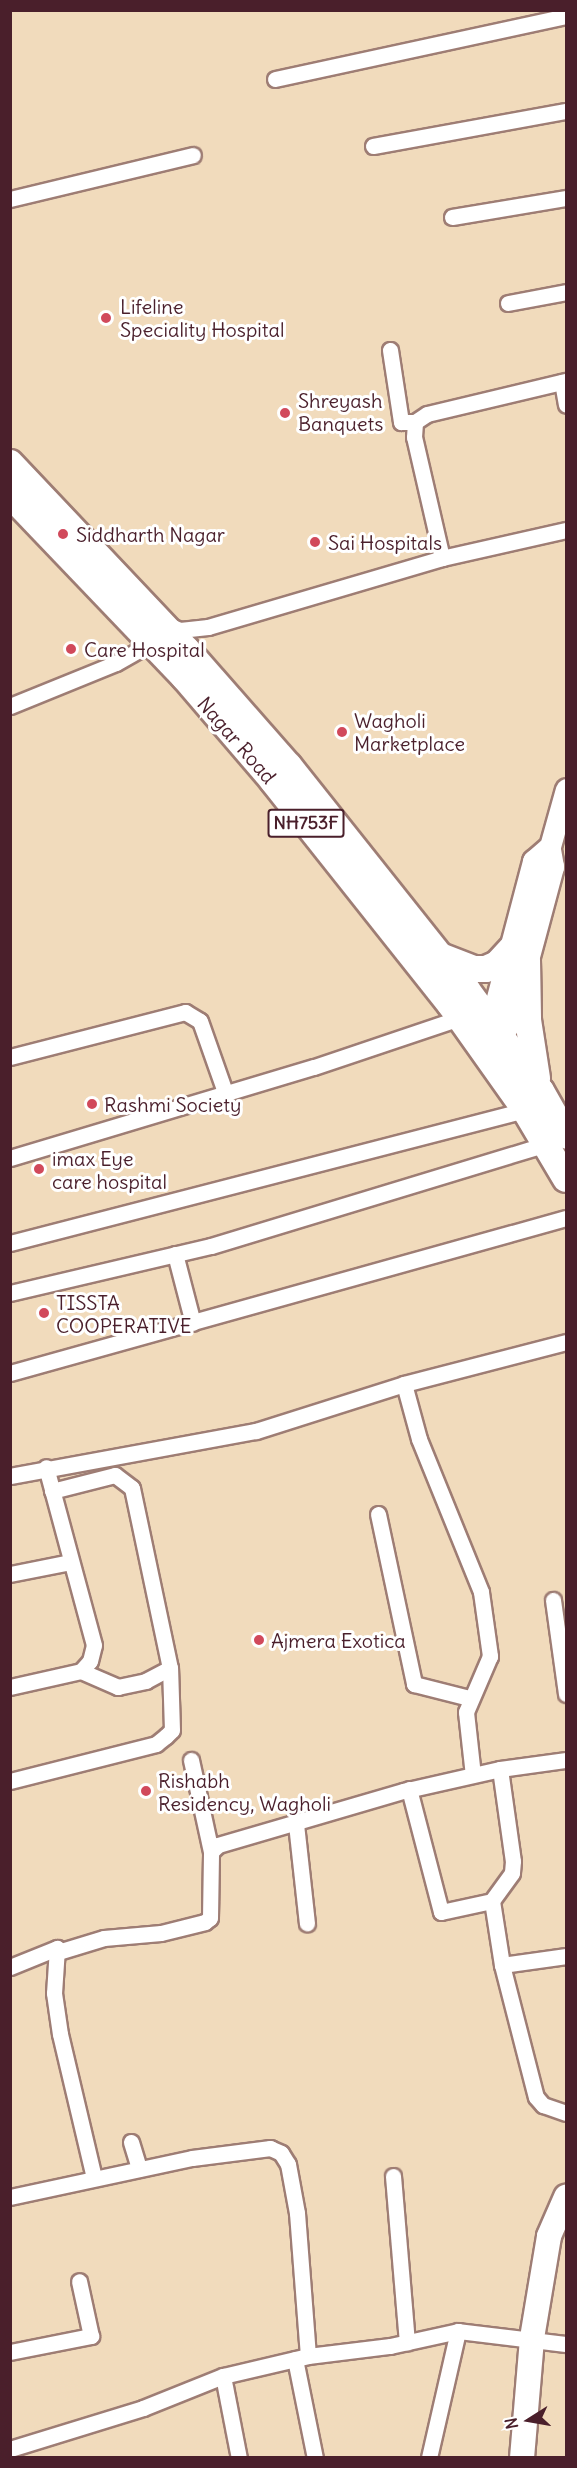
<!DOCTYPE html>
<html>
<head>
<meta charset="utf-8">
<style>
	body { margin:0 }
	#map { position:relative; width:577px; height:2468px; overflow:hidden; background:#f1dbbc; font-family:Delius,sans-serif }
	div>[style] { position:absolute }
	.roads { filter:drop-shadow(2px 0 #9e7d74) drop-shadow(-2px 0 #9e7d74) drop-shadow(0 2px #9e7d74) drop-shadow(0 -2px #9e7d74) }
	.minor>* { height:15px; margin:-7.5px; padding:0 7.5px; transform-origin:7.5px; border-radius:7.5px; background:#fff }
	.secondary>* { height:21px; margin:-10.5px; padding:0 10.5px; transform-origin:10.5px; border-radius:10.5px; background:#fff }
	.primary>* { height:24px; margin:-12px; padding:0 12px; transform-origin:12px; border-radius:12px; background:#fff }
	.trunk>* { height:26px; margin:-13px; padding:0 13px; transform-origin:13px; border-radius:13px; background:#fff }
	.dots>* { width:16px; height:16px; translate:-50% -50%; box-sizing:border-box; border:3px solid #fff; border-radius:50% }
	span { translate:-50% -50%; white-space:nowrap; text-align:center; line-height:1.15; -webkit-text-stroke:6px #fff; paint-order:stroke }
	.shield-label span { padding:2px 4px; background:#fff; border:2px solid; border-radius:4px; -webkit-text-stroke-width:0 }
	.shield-label { font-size:18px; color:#4a1f2b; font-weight:700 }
	.poi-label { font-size:20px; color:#4a1f2b }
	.left { translate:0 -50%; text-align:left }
	.street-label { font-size:20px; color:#4a1f2b }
	.frame { position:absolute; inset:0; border:12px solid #4a1f2b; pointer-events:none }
	.north { position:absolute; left:499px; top:2390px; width:60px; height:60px; -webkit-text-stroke:4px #fff; paint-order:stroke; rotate:259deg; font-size:16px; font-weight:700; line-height:24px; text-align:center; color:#4a1f2b }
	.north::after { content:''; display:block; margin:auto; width:21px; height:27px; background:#4a1f2b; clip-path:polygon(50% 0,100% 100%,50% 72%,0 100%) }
</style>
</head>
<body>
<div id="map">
	<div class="roads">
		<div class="minor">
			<div style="left:275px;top:79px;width:298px;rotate:-12.2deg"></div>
			<div style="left:373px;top:146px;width:196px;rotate:-10.3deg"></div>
			<div style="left:10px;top:199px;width:188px;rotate:-13.5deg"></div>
			<div style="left:452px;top:217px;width:116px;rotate:-9.5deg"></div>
			<div style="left:508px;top:303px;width:59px;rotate:-10.7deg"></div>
			<div style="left:390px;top:350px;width:73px;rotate:81.3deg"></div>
			<div style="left:401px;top:422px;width:14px"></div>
			<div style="left:562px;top:382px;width:23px;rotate:80deg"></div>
			<div style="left:442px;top:558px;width:124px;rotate:-103deg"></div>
			<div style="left:414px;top:437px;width:15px;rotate:-86deg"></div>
			<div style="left:415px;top:422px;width:14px;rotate:-34deg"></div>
			<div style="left:427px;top:414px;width:143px;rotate:-13.4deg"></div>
			<div style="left:168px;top:625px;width:13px;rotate:23deg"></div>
			<div style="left:180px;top:630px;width:28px;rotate:-6deg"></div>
			<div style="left:208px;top:627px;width:244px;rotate:-16.4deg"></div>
			<div style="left:442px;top:558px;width:127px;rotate:-12.7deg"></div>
			<div style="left:10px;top:706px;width:114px;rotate:-22.1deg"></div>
			<div style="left:116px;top:663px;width:40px;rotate:-29.7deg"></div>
			<div style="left:10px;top:1057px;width:181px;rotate:-14.4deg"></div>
			<div style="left:185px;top:1012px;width:17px;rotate:31deg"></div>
			<div style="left:200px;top:1021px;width:75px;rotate:70.6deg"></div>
			<div style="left:10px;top:1158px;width:317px;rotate:-16.7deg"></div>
			<div style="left:314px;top:1067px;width:154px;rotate:-18.6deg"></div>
			<div style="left:10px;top:1243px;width:532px;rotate:-14.48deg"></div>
			<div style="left:175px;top:1254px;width:71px;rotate:75.4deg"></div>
			<div style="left:10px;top:1293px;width:206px;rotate:-13.2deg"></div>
			<div style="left:211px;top:1246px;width:350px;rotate:-16.9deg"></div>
			<div style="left:10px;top:1373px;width:577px;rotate:-15.58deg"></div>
			<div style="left:404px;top:1384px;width:57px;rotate:74.7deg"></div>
			<div style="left:419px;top:1439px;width:165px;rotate:67.9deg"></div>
			<div style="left:481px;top:1592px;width:65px;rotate:82deg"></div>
			<div style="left:490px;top:1656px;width:61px;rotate:113.2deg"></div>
			<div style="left:466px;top:1712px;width:63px;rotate:83.7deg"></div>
			<div style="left:10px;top:1476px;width:250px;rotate:-10.4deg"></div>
			<div style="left:256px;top:1431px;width:155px;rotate:-17.6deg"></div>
			<div style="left:404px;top:1384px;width:167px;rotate:-14.5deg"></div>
			<div style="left:52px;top:1491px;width:65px;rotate:-14.3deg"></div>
			<div style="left:115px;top:1475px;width:21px;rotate:37deg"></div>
			<div style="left:132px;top:1488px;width:184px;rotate:78.1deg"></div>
			<div style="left:170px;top:1668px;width:27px;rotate:152deg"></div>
			<div style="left:146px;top:1681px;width:29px;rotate:168deg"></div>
			<div style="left:118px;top:1687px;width:40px;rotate:-156.6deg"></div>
			<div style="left:378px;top:1514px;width:174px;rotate:78deg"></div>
			<div style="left:414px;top:1684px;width:57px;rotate:14.3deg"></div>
			<div style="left:10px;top:1574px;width:61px;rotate:-11.3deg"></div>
			<div style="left:553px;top:1600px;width:95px;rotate:82.1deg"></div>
			<div style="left:10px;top:1687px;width:73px;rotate:-12.7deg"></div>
			<div style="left:81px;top:1671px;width:13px;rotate:-48deg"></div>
			<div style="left:90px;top:1661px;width:16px;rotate:-76deg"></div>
			<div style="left:94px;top:1645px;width:184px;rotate:-105.1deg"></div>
			<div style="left:191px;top:1760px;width:94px;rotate:77.7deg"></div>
			<div style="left:500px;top:1769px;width:93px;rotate:82deg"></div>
			<div style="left:513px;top:1861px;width:12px;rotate:95deg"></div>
			<div style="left:512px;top:1873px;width:34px;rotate:126deg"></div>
			<div style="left:492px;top:1901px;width:65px;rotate:81.1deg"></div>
			<div style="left:502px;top:1965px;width:136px;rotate:75.6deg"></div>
			<div style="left:536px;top:2097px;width:11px;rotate:49deg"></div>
			<div style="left:543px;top:2105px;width:24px;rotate:19deg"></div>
			<div style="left:10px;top:1781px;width:151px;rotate:-14.2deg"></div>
			<div style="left:156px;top:1744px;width:13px;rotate:-39deg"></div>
			<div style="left:166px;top:1736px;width:8px;rotate:-45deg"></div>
			<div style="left:172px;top:1730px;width:62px;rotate:-91.8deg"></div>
			<div style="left:409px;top:1789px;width:127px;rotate:75.4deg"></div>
			<div style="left:441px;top:1912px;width:52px;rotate:-12.2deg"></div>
			<div style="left:296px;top:1824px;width:100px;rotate:83.7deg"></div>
			<div style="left:58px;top:1952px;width:48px;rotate:-16.9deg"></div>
			<div style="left:104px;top:1938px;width:57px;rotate:-5deg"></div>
			<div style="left:161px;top:1933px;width:45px;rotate:-14deg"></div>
			<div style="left:205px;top:1922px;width:6px;rotate:-39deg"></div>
			<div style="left:210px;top:1918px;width:66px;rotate:-89.1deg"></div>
			<div style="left:211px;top:1852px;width:10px;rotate:-45deg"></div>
			<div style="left:218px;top:1845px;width:193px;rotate:-16.3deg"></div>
			<div style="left:403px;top:1791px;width:99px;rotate:-12.8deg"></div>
			<div style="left:500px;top:1769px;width:67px;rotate:-7.8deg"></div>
			<div style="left:502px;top:1965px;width:65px;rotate:-8deg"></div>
			<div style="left:10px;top:1967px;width:51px;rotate:-22deg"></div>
			<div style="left:57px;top:1948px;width:45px;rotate:93.8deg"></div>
			<div style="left:54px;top:1993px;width:41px;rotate:81.7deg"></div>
			<div style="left:60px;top:2034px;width:148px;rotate:76.7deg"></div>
			<div style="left:131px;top:2142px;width:28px;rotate:73deg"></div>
			<div style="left:393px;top:2176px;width:167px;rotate:85.2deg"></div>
			<div style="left:10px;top:2197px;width:186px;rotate:-12.1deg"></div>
			<div style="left:192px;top:2158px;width:79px;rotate:-7.3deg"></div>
			<div style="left:270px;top:2148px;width:12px;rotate:24deg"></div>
			<div style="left:281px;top:2153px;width:13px;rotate:58deg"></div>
			<div style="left:288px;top:2164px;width:50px;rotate:79.6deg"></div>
			<div style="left:297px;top:2213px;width:143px;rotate:85.6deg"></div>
			<div style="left:458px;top:2331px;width:109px;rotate:6.9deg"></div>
			<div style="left:10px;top:2352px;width:83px;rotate:-11.2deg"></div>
			<div style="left:91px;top:2336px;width:56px;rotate:-102.3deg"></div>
			<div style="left:295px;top:2359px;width:101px;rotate:78.6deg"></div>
			<div style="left:223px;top:2376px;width:84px;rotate:79deg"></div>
			<div style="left:10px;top:2449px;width:139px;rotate:-17.1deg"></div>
			<div style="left:143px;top:2408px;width:86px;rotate:-21.8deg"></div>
			<div style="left:223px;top:2376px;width:87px;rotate:-13.2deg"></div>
			<div style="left:308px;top:2356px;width:83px;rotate:-7deg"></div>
			<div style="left:390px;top:2346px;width:70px;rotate:-12.4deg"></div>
			<div style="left:458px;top:2331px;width:130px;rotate:102.9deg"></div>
		</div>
		<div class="secondary">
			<div style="left:549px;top:850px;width:63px;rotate:-74.4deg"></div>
		</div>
		<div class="primary">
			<div style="left:477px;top:1031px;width:36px;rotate:-54deg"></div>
			<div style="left:498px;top:1002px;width:145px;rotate:-75.2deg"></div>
			<div style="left:535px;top:862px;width:18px;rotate:-41deg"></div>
			<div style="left:486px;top:1048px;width:29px;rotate:-46deg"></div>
			<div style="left:506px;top:1027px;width:24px;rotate:-68deg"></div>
			<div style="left:515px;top:1005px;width:143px;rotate:-75deg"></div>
			<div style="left:552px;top:867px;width:17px;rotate:-100deg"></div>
			<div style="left:522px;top:2458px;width:120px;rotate:-85.2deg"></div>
			<div style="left:532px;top:2338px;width:103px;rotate:-80.5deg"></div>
			<div style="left:549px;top:2236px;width:43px;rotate:-66.4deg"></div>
		</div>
		<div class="trunk">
			<div style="left:10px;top:463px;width:257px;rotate:46.6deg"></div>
			<div style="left:187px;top:650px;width:154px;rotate:48.7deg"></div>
			<div style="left:289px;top:766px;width:286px;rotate:51.5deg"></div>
			<div style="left:467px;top:990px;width:125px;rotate:53.8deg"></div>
			<div style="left:541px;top:1091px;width:51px;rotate:60.4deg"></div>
			<div style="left:10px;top:495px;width:252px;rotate:46.3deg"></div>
			<div style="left:184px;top:677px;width:137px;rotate:49.4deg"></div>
			<div style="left:273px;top:781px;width:285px;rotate:51.6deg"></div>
			<div style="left:450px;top:1004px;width:130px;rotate:54.7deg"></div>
			<div style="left:525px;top:1110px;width:80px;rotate:59.3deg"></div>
			<div style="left:440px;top:956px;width:36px;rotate:21deg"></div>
			<div style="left:474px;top:969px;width:12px"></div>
			<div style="left:486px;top:969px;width:12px;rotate:-24deg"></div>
			<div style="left:497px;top:964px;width:22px;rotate:-47deg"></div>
			<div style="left:527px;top:960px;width:60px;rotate:89deg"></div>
			<div style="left:528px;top:1020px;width:59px;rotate:81.2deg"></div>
		</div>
	</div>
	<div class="dots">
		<div style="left:106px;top:318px;background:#d1495b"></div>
		<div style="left:285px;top:413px;background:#d1495b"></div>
		<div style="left:63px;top:534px;background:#d1495b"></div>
		<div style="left:315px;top:542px;background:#d1495b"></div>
		<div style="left:71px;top:649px;background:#d1495b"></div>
		<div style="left:342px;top:732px;background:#d1495b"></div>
		<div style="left:92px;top:1104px;background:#d1495b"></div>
		<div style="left:39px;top:1169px;background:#d1495b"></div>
		<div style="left:44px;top:1313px;background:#d1495b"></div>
		<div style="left:259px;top:1640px;background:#d1495b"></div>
		<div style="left:146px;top:1791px;background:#d1495b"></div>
	</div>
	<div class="shield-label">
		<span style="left:306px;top:823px">NH753F</span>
	</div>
	<div class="poi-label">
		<span class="left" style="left:120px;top:318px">Lifeline<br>Speciality Hospital</span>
		<span class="left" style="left:298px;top:412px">Shreyash<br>Banquets</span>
		<span class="left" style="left:76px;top:534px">Siddharth Nagar</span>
		<span class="left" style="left:328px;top:542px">Sai Hospitals</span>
		<span class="left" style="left:84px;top:649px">Care Hospital</span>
		<span class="left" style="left:354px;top:732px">Wagholi<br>Marketplace</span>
		<span class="left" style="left:104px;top:1104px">Rashmi Society</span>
		<span class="left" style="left:52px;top:1170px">imax Eye<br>care hospital</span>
		<span class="left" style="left:56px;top:1314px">TISSTA<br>COOPERATIVE</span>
		<span class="left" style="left:271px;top:1640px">Ajmera Exotica</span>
		<span class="left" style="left:158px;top:1792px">Rishabh<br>Residency, Wagholi</span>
	</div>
	<div class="street-label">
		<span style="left:237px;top:740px;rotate:49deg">Nagar Road</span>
	</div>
	<div class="frame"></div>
	<div class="north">N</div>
</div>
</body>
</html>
